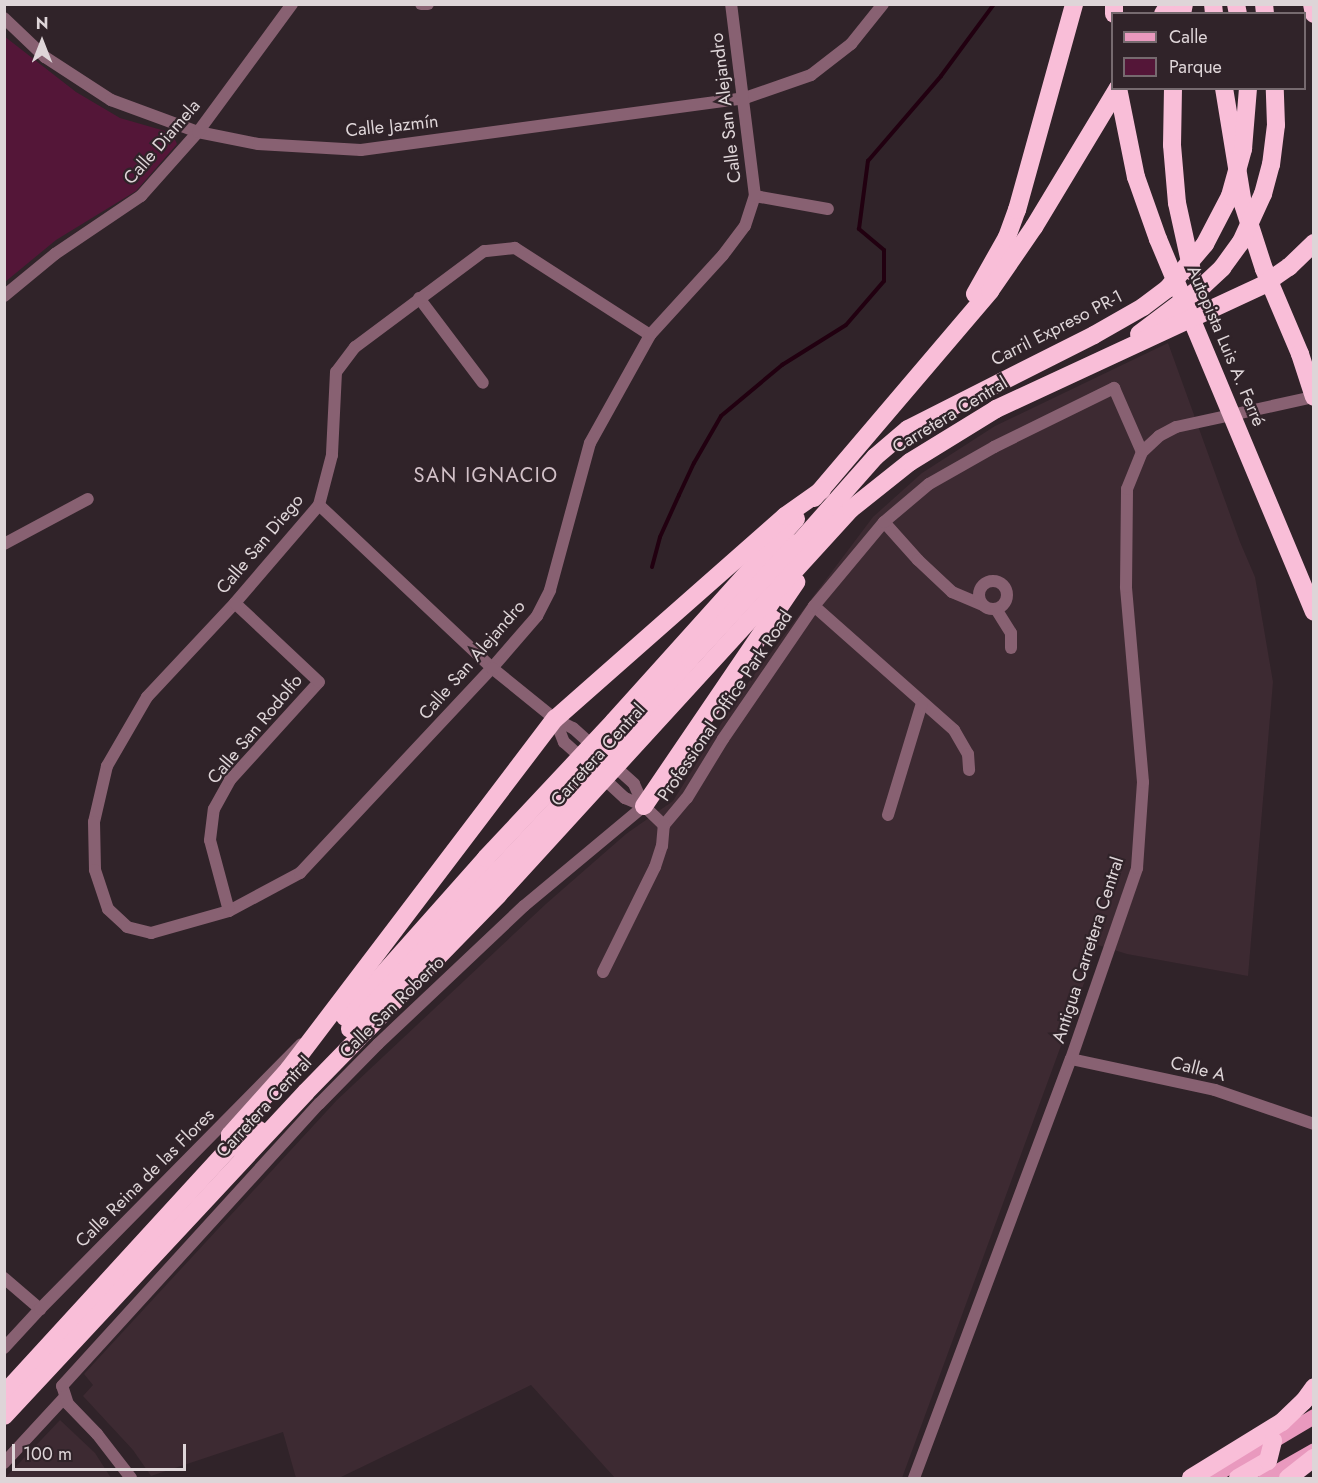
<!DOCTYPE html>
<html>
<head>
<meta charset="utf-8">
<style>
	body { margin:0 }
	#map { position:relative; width:1318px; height:1483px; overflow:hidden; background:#302329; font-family:Jost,sans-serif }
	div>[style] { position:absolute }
	.built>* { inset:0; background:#3d2a32 }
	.green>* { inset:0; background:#541638 }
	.stream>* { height:4px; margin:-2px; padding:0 2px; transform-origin:2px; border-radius:2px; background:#210010 }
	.minor>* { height:12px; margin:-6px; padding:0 6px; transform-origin:6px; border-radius:6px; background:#886172 }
	.minor>.ring { margin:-6px; padding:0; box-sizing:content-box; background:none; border:12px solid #886172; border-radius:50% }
	.tertiary>* { height:12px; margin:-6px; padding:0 6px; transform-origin:6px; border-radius:6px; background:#886172 }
	.primary>* { height:15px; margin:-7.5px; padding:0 7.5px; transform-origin:7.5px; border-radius:7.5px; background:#e999be }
	.motorway>* { height:18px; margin:-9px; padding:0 9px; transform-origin:9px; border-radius:9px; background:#f9bed8 }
	span { translate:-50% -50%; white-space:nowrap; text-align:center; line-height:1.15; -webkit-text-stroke:4.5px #302329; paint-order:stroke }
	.street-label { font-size:18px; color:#ded5d8 }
	.neighbourhood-label { font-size:20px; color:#d3c2c9; letter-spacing:1.5px }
	.frame { position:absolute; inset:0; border:6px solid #ded5d8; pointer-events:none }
	.legend { position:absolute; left:1111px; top:12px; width:195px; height:78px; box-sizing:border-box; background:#302329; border:2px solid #766a6f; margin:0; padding:8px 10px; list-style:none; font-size:18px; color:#ded5d8 }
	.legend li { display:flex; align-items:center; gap:12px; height:30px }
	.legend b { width:30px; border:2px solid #766a6f }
	.north { position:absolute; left:12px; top:12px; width:60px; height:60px; -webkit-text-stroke:4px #302329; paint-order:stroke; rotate:0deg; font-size:16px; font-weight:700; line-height:24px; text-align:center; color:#ded5d8 }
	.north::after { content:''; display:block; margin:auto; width:21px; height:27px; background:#ded5d8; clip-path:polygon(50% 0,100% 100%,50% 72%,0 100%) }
	.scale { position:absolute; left:12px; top:1444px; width:174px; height:27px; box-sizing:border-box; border:3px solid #ded5d8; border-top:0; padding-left:8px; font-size:18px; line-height:21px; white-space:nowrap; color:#ded5d8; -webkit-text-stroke:4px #302329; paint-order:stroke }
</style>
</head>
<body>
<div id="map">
	<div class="built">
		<div style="clip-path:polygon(1168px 343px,1240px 542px,1255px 577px,1273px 682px,1248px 976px,1127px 954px,1098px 945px,902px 1478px,615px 1478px,531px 1385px,339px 1478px,296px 1478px,283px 1432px,151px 1476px,133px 1450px,83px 1396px,93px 1385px,84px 1374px,337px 1100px,547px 903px,626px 834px,673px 801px,739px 695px,873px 517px,922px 473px,995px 426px)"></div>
		<div style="clip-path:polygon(60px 1420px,95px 1453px,111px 1478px,5px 1478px)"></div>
	</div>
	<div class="green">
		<div style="clip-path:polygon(4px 36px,76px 92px,120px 118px,172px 133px,177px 144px,136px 191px,56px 240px,5px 282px)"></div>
	</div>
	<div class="stream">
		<div style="left:652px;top:567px;width:31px;rotate:-75deg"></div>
		<div style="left:660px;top:537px;width:46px;rotate:-65.7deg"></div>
		<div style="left:679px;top:495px;width:35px;rotate:-65deg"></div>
		<div style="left:694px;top:463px;width:54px;rotate:-60.1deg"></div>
		<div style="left:721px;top:416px;width:80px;rotate:-39.9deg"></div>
		<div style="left:782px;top:365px;width:75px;rotate:-32deg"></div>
		<div style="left:846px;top:325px;width:58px;rotate:-49.2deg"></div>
		<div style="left:884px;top:281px;width:31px;rotate:-90deg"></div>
		<div style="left:884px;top:250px;width:33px;rotate:-140deg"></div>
		<div style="left:859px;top:229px;width:69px;rotate:-82.5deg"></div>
		<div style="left:868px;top:161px;width:112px;rotate:-49.3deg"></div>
		<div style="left:941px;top:76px;width:89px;rotate:-53.6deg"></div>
	</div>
	<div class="minor">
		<div style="left:421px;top:4px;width:7px"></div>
		<div style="left:4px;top:18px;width:57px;rotate:43.6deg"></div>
		<div style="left:45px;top:57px;width:79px;rotate:33.1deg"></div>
		<div style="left:111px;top:100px;width:93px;rotate:20.2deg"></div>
		<div style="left:198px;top:132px;width:61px;rotate:11.3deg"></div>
		<div style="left:258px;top:144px;width:103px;rotate:3.3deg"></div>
		<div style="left:361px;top:150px;width:388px;rotate:-7.7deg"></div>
		<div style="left:745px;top:98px;width:70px;rotate:-19.2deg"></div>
		<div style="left:811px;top:75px;width:51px;rotate:-37.8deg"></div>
		<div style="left:851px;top:44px;width:51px;rotate:-51.3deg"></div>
		<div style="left:755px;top:196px;width:74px;rotate:10.1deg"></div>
		<div style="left:4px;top:296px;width:66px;rotate:-39.5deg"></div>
		<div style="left:55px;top:254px;width:104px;rotate:-34deg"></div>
		<div style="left:141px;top:196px;width:86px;rotate:-48.3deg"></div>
		<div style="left:198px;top:132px;width:159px;rotate:-53.7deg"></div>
		<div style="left:419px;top:298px;width:106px;rotate:53deg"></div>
		<div style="left:650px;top:335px;width:161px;rotate:-147.2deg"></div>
		<div style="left:515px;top:248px;width:31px;rotate:174deg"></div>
		<div style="left:484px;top:251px;width:161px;rotate:143.3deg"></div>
		<div style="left:355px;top:347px;width:31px;rotate:127deg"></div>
		<div style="left:336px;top:372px;width:83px;rotate:92.8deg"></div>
		<div style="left:332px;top:455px;width:52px;rotate:104.6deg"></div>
		<div style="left:319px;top:505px;width:129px;rotate:130.6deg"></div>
		<div style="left:235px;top:603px;width:129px;rotate:133.1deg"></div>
		<div style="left:147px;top:697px;width:80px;rotate:120.1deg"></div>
		<div style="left:107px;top:766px;width:57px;rotate:103.1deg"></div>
		<div style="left:94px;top:822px;width:48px;rotate:88.8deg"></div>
		<div style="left:95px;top:870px;width:41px;rotate:71.6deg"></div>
		<div style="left:108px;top:909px;width:26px;rotate:43deg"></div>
		<div style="left:127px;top:927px;width:25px;rotate:14deg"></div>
		<div style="left:151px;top:933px;width:81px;rotate:-15.8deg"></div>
		<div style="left:229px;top:911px;width:81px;rotate:-28.2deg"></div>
		<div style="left:300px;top:873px;width:281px;rotate:-46.9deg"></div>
		<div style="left:492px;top:668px;width:69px;rotate:-49.1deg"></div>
		<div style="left:537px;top:616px;width:29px;rotate:-63deg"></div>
		<div style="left:550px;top:590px;width:152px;rotate:-74.8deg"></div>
		<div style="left:590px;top:443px;width:124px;rotate:-60.9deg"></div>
		<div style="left:650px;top:335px;width:108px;rotate:-47.6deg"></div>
		<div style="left:723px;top:255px;width:36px;rotate:-53deg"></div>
		<div style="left:745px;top:226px;width:32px;rotate:-72deg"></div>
		<div style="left:755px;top:196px;width:193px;rotate:-97.1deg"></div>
		<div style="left:319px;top:505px;width:238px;rotate:43.3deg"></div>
		<div style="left:492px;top:668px;width:81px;rotate:39deg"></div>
		<div style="left:555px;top:719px;width:20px;rotate:27deg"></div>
		<div style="left:573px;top:728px;width:31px;rotate:42deg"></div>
		<div style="left:884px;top:522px;width:51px;rotate:48.2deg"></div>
		<div style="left:918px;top:560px;width:47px;rotate:43.3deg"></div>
		<div style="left:952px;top:592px;width:34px;rotate:23deg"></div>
		<div style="left:4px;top:544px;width:95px;rotate:-28.2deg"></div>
		<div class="ring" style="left:979px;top:581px;width:16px;height:16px"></div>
		<div style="left:814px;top:606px;width:187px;rotate:41.5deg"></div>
		<div style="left:954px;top:730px;width:28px;rotate:60deg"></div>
		<div style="left:968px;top:754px;width:16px;rotate:86deg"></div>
		<div style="left:996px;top:609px;width:28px;rotate:58deg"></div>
		<div style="left:1011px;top:633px;width:15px;rotate:90deg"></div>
		<div style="left:555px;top:719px;width:25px;rotate:69deg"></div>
		<div style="left:564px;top:742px;width:28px;rotate:42deg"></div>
		<div style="left:611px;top:763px;width:31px;rotate:42deg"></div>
		<div style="left:634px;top:784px;width:24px;rotate:66deg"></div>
		<div style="left:600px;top:775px;width:34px;rotate:43deg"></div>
		<div style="left:625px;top:798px;width:21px;rotate:23deg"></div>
		<div style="left:644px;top:806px;width:28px;rotate:44deg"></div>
		<div style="left:888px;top:815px;width:117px;rotate:-73.1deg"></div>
		<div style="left:664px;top:825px;width:35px;rotate:-50deg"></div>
		<div style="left:687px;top:798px;width:69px;rotate:-58.6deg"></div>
		<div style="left:723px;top:739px;width:161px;rotate:-55.6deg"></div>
		<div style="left:814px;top:606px;width:109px;rotate:-50.2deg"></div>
		<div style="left:884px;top:522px;width:59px;rotate:-40.2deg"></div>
		<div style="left:929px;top:484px;width:75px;rotate:-29.6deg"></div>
		<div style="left:994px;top:447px;width:134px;rotate:-26.2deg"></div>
		<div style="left:1114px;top:388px;width:70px;rotate:66.4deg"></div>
		<div style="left:229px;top:911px;width:73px;rotate:-105deg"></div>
		<div style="left:210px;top:840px;width:31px;rotate:-83deg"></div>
		<div style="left:214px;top:809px;width:33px;rotate:-61deg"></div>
		<div style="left:230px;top:780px;width:132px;rotate:-47.8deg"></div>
		<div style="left:319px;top:682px;width:115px;rotate:-136.8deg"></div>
		<div style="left:603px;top:972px;width:117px;rotate:-63.7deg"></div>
		<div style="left:655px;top:867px;width:22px;rotate:-72deg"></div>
		<div style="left:662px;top:846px;width:21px;rotate:-85deg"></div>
		<div style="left:1071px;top:1059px;width:147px;rotate:12.1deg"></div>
		<div style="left:1215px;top:1090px;width:105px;rotate:19deg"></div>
		<div style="left:4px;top:1278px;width:48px;rotate:40.7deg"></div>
		<div style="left:4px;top:1348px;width:53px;rotate:-47.3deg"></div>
		<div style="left:40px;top:1309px;width:372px;rotate:-45.4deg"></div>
		<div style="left:4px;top:1463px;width:88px;rotate:-47.3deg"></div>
		<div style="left:131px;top:1478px;width:56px;rotate:-127.7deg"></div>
		<div style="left:97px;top:1434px;width:42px;rotate:-134deg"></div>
		<div style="left:68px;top:1404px;width:19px;rotate:-108deg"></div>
		<div style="left:62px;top:1386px;width:382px;rotate:-47.7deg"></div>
		<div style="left:319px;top:1104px;width:84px;rotate:-45.5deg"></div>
		<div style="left:378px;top:1044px;width:201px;rotate:-43.4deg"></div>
		<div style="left:524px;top:906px;width:156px;rotate:-39.8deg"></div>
	</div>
	<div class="tertiary">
		<div style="left:914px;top:1478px;width:447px;rotate:-69.5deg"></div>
		<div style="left:1071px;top:1059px;width:202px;rotate:-70.9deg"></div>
		<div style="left:1137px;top:868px;width:86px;rotate:-86deg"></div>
		<div style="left:1143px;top:782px;width:196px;rotate:-95deg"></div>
		<div style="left:1126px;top:587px;width:98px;rotate:-89.4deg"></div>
		<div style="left:1127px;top:489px;width:40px;rotate:-68deg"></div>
		<div style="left:1142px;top:452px;width:23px;rotate:-43deg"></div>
		<div style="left:1159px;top:436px;width:19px;rotate:-28deg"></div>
		<div style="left:1176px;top:427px;width:141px;rotate:-12.3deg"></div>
	</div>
	<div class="primary">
		<div style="left:1209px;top:1478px;width:122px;rotate:-30.6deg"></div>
		<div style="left:1265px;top:1478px;width:56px;rotate:-29.7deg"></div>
	</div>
	<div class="motorway">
		<div style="left:1213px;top:4px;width:10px;rotate:84deg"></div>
		<div style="left:1236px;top:4px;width:10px;rotate:79deg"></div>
		<div style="left:1264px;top:4px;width:10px;rotate:84deg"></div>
		<div style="left:1312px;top:4px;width:10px;rotate:79deg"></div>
		<div style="left:1114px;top:14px;width:10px;rotate:-90deg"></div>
		<div style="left:1163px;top:14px;width:12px;rotate:-59deg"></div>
		<div style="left:1182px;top:14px;width:10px;rotate:-79deg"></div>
		<div style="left:1118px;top:88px;width:91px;rotate:78.6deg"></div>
		<div style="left:1136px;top:177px;width:66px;rotate:70.5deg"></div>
		<div style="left:1158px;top:239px;width:404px;rotate:67.3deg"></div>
		<div style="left:1173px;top:88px;width:57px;rotate:91deg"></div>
		<div style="left:1172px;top:145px;width:58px;rotate:85.1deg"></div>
		<div style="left:1177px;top:203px;width:70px;rotate:77.6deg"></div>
		<div style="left:1224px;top:88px;width:118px;rotate:80.7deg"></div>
		<div style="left:1243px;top:204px;width:68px;rotate:72.1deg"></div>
		<div style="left:1264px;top:269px;width:92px;rotate:67deg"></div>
		<div style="left:1300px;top:354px;width:45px;rotate:72deg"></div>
		<div style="left:975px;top:294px;width:65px;rotate:-60.7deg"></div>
		<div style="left:1007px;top:237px;width:29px;rotate:-70deg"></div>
		<div style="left:1017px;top:210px;width:214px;rotate:-74.5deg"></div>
		<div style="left:1139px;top:334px;width:81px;rotate:-37deg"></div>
		<div style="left:1204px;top:285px;width:25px;rotate:-43deg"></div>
		<div style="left:1222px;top:268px;width:32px;rotate:-54deg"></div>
		<div style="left:1241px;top:242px;width:53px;rotate:-65.4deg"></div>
		<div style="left:1263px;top:194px;width:30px;rotate:-75deg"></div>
		<div style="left:1271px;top:165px;width:40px;rotate:-82.9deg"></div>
		<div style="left:1276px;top:125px;width:37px;rotate:-92deg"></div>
		<div style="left:814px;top:498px;width:272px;rotate:-49.6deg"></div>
		<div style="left:990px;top:291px;width:78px;rotate:-55.5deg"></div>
		<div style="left:1034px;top:227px;width:162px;rotate:-58.9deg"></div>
		<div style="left:791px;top:552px;width:127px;rotate:-48.5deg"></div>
		<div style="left:875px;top:457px;width:43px;rotate:-40.3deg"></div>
		<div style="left:908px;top:429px;width:208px;rotate:-26.8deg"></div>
		<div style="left:1094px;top:335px;width:56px;rotate:-29.7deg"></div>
		<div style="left:1143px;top:307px;width:30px;rotate:-37deg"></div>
		<div style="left:1167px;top:289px;width:59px;rotate:-49.8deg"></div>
		<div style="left:1205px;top:244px;width:54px;rotate:-62.5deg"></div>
		<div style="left:1230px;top:196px;width:49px;rotate:-74.5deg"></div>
		<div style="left:1243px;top:149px;width:61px;rotate:-85.3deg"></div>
		<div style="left:644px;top:806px;width:271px;rotate:-55.8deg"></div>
		<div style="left:345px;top:1017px;width:213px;rotate:-48.4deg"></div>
		<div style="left:486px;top:858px;width:187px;rotate:-46.9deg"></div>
		<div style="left:614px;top:721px;width:272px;rotate:-48deg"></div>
		<div style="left:350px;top:1029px;width:378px;rotate:-46.9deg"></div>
		<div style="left:608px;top:753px;width:125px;rotate:-48.9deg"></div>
		<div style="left:690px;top:659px;width:158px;rotate:-47.3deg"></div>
		<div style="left:259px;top:1130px;width:11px;rotate:131deg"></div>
		<div style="left:252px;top:1138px;width:24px;rotate:156deg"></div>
		<div style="left:230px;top:1148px;width:13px;rotate:-90deg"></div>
		<div style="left:230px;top:1135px;width:89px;rotate:-48.2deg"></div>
		<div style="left:289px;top:1069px;width:440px;rotate:-52.8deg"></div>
		<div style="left:555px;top:719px;width:307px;rotate:-41.4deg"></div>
		<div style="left:785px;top:516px;width:45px;rotate:-35.1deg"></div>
		<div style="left:4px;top:1394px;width:346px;rotate:-47.5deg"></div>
		<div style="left:4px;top:1416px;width:443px;rotate:-47deg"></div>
		<div style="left:306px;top:1092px;width:275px;rotate:-45.7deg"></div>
		<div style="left:498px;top:895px;width:523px;rotate:-47.56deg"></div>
		<div style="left:851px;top:509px;width:75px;rotate:-38.5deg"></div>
		<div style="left:910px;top:462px;width:101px;rotate:-31.6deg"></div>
		<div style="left:996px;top:409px;width:294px;rotate:-24.9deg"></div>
		<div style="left:1263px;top:285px;width:32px;rotate:-35deg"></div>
		<div style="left:1289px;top:267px;width:35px;rotate:-44deg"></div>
		<div style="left:1191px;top:1478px;width:107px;rotate:-31.6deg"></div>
		<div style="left:1282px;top:1422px;width:30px;rotate:-44deg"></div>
		<div style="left:1304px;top:1401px;width:17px;rotate:-54deg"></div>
		<div style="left:1238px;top:1478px;width:34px;rotate:-30deg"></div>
		<div style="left:1268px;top:1461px;width:21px;rotate:-76deg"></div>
		<div style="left:1288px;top:1478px;width:33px;rotate:-38deg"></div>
	</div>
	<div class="street-label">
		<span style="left:726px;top:108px;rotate:-97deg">Calle San Alejandro</span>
		<span style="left:392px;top:126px;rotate:-6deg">Calle Jazmín</span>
		<span style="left:162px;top:142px;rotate:-49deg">Calle Diamela</span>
		<span style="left:1057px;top:328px;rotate:-27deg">Carril Expreso PR-1</span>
		<span style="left:1226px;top:346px;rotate:67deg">Autopista Luis A. Ferré</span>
		<span style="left:950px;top:415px;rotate:-31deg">Carretera Central</span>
		<span style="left:260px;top:544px;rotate:-50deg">Calle San Diego</span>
		<span style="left:472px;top:660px;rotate:-49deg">Calle San Alejandro</span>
		<span style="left:725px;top:706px;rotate:-56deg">Professional Office Park Road</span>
		<span style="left:255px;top:729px;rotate:-50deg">Calle San Rodolfo</span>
		<span style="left:598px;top:755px;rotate:-48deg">Carretera Central</span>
		<span style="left:1088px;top:950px;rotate:-72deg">Antigua Carretera Central</span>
		<span style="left:392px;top:1007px;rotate:-44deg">Calle San Roberto</span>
		<span style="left:1198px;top:1069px;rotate:14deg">Calle A</span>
		<span style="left:264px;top:1107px;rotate:-47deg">Carretera Central</span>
		<span style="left:145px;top:1178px;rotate:-45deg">Calle Reina de las Flores</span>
	</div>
	<div class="neighbourhood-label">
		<span style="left:486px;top:475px">SAN IGNACIO</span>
	</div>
	<div class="frame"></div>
	<ul class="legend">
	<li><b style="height:8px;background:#e999be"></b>Calle</li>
	<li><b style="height:16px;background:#541638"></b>Parque</li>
	</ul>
	<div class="north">N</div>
	<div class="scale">100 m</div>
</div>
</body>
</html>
